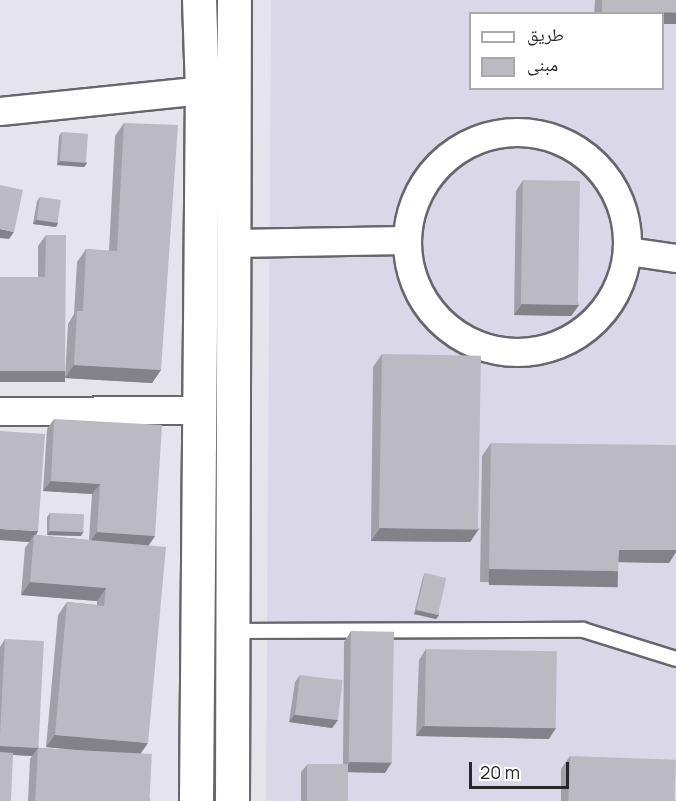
<!DOCTYPE html>
<html>
<head>
<meta charset="utf-8">
<style>
	body { margin:0 }
	#map { position:relative; width:676px; height:801px; overflow:hidden; background:#e5e4ed; font-family:Manrope,"Noto Naskh Arabic",sans-serif }
	div>[style] { position:absolute }
	.built>* { inset:0; background:#dad8e8 }
	.roads { filter:drop-shadow(2px 0 #67666d) drop-shadow(-2px 0 #67666d) drop-shadow(0 2px #67666d) drop-shadow(0 -2px #67666d) }
	.service>* { height:14px; margin:-7px; padding:0 7px; transform-origin:7px; border-radius:7px; background:#fff }
	.minor>* { height:27px; margin:-13.5px; padding:0 13.5px; transform-origin:13.5px; border-radius:13.5px; background:#fff }
	.minor>.ring { margin:-13.5px; padding:0; box-sizing:content-box; background:none; border:27px solid #fff; border-radius:50% }
	.primary>* { height:33px; margin:-16.5px; padding:0 16.5px; transform-origin:16.5px; border-radius:16.5px; background:#fff }
	.wall>* { inset:0; background:#a1a0a7 }
	.shaded-wall>* { inset:0; background:#838288; transform-origin:0 0 }
	.building>* { inset:0; background:#bbbac2; transform-origin:0 0 }
	span { translate:-50% -50%; white-space:nowrap; text-align:center; line-height:1.15; -webkit-text-stroke:5px #fff; paint-order:stroke }
	.legend { position:absolute; left:469px; top:12px; width:195px; height:78px; box-sizing:border-box; background:#fff; border:2px solid #a9a9aa; margin:0; padding:8px 10px; list-style:none; font-size:18px; color:#28272a }
	.legend li { display:flex; align-items:center; gap:12px; height:30px }
	.legend b { width:30px; border:2px solid #a9a9aa }
	.scale { position:absolute; left:469px; top:762px; width:100px; height:27px; box-sizing:border-box; border:3px solid #28272a; border-top:0; padding-left:8px; font-size:18px; line-height:21px; white-space:nowrap; color:#28272a; -webkit-text-stroke:4px #fff; paint-order:stroke }
</style>
</head>
<body>
<div id="map">
	<div class="built">
		<div style="clip-path:polygon(evenodd,271px 0,676px 0,676px 801px,266px 801px,271px 0,470px 14px,662px 14px,662px 88px,470px 88px,470px 14px)"></div>
	</div>
	<div class="roads">
		<div class="service">
			<div style="left:232px;top:631px;width:351px;rotate:-0.2deg"></div>
			<div style="left:583px;top:630px;width:97px;rotate:17.3deg"></div>
		</div>
		<div class="minor">
			<div style="left:0;top:111px;width:203px;rotate:-5.9deg"></div>
			<div style="left:202px;top:90px;width:18px;rotate:22deg"></div>
			<div class="ring" style="left:407px;top:132px;width:193px;height:193px"></div>
			<div style="left:233px;top:243px;width:173px;rotate:-1deg"></div>
			<div style="left:628px;top:251px;width:49px;rotate:8.3deg"></div>
			<div style="left:0;top:411px;width:200px;rotate:-0.3deg"></div>
		</div>
		<div class="primary">
			<div style="left:196px;top:801px;width:711px;rotate:-89.52deg"></div>
			<div style="left:202px;top:90px;width:90px;rotate:-91.9deg"></div>
			<div style="left:232px;top:801px;width:801px;rotate:-89.86deg"></div>
		</div>
	</div>
	<div class="wall">
		<div style="clip-path:polygon(595px 0,676px 0,676px 24px,663px 24px,663px 14px,594px 14px)"></div>
		<div style="clip-path:polygon(124px 123px,161px 370px,152px 383px,65px 378px,68px 324px,74px 314px,77px 262px,86px 249px,109px 251px,115px 136px)"></div>
		<div style="clip-path:polygon(62px 132px,87px 163px,84px 167px,57px 165px,59px 136px)"></div>
		<div style="clip-path:polygon(523px 180px,579px 305px,571px 316px,514px 315px,516px 191px)"></div>
		<div style="clip-path:polygon(40px 197px,58px 223px,56px 227px,33px 224px,37px 201px)"></div>
		<div style="clip-path:polygon(46px 235px,65px 371px,58px 382px,38px 277px,38px 246px)"></div>
		<div style="clip-path:polygon(382px 354px,479px 529px,470px 542px,371px 541px,373px 367px)"></div>
		<div style="clip-path:polygon(54px 419px,155px 536px,149px 545px,141px 754px,150px 801px,28px 801px,30px 759px,32px 756px,13px 755px,0 801px,0 647px,5px 639px,39px 748px,75px 750px,46px 747px,58px 615px,67px 602px,97px 605px,97px 601px,21px 595px,25px 548px,29px 542px,0 540px,38px 531px,36px 535px,89px 540px,92px 494px,43px 491px,47px 429px)"></div>
		<div style="clip-path:polygon(491px 443px,676px 550px,676px 552px,669px 563px,618px 562px,609px 584px,480px 582px,482px 456px)"></div>
		<div style="clip-path:polygon(50px 513px,81px 536px,47px 535px,47px 517px)"></div>
		<div style="clip-path:polygon(425px 573px,439px 615px,436px 619px,414px 614px,423px 577px)"></div>
		<div style="clip-path:polygon(351px 631px,385px 773px,348px 772px,348px 801px,301px 801px,301px 772px,307px 765px,343px 764px,344px 642px)"></div>
		<div style="clip-path:polygon(426px 649px,549px 739px,416px 736px,419px 660px)"></div>
		<div style="clip-path:polygon(300px 675px,338px 720px,332px 728px,289px 722px,295px 682px)"></div>
		<div style="clip-path:polygon(570px 756px,676px 801px,561px 801px,561px 769px)"></div>
	</div>
	<div class="shaded-wall">
		<div style="clip-path:polygon(602px 12px,676px 13px,676px 24px,663px 24px,663px 14px,600px 14px)"></div>
		<div style="clip-path:polygon(60px 161px,87px 163px,84px 167px,57px 165px)"></div>
		<div style="clip-path:polygon(36px 220px,58px 223px,56px 227px,33px 224px)"></div>
		<div style="clip-path:polygon(0 229px,14px 232px,9px 239px,0 238px)"></div>
		<div style="clip-path:polygon(522px 304px,579px 305px,571px 316px,514px 315px)"></div>
		<div style="clip-path:polygon(74px 365px,161px 370px,152px 383px,65px 378px)"></div>
		<div style="left:0;top:371px;width:65px;height:11px"></div>
		<div style="clip-path:polygon(51px 481px,100px 484px,92px 494px,43px 491px)"></div>
		<div style="clip-path:polygon(380px 528px,479px 529px,470px 542px,371px 541px)"></div>
		<div style="clip-path:polygon(0 529px,38px 531px,34px 538px,34px 535px,29px 542px,0 540px)"></div>
		<div style="clip-path:polygon(50px 531px,84px 531px,81px 536px,47px 535px)"></div>
		<div style="clip-path:polygon(97px 532px,155px 536px,148px 546px,89px 543px)"></div>
		<div style="clip-path:polygon(619px 550px,676px 550px,676px 552px,669px 563px,610px 562px)"></div>
		<div style="left:489px;top:569px;width:129px;height:16px;rotate:1deg"></div>
		<div style="clip-path:polygon(30px 582px,106px 588px,97px 601px,21px 595px)"></div>
		<div style="clip-path:polygon(417px 610px,439px 615px,436px 619px,414px 614px)"></div>
		<div style="clip-path:polygon(294px 715px,338px 720px,332px 728px,289px 722px)"></div>
		<div style="clip-path:polygon(423px 726px,556px 728px,549px 739px,416px 736px)"></div>
		<div style="clip-path:polygon(55px 735px,148px 743px,139px 756px,46px 747px)"></div>
		<div style="clip-path:polygon(0 746px,38px 748px,32px 756px,0 754px)"></div>
		<div style="clip-path:polygon(350px 762px,392px 762px,385px 773px,343px 772px)"></div>
	</div>
	<div class="building">
		<div style="left:602px;top:0;width:74px;height:12px"></div>
		<div style="clip-path:polygon(124px 123px,178px 125px,161px 370px,74px 365px,77px 311px,83px 311px,86px 249px,117px 251px)"></div>
		<div style="left:62px;top:132px;width:26px;height:29px;rotate:4deg"></div>
		<div style="left:523px;top:180px;width:57px;height:124px;rotate:1deg"></div>
		<div style="clip-path:polygon(0 185px,23px 190px,14px 232px,0 229px)"></div>
		<div style="left:40px;top:197px;width:21px;height:23px;rotate:8deg"></div>
		<div style="clip-path:polygon(46px 235px,66px 235px,65px 371px,0 371px,0 277px,45px 277px)"></div>
		<div style="left:382px;top:354px;width:99px;height:174px;rotate:1deg"></div>
		<div style="clip-path:polygon(54px 419px,162px 425px,155px 536px,97px 532px,100px 484px,51px 481px)"></div>
		<div style="clip-path:polygon(0 431px,45px 434px,38px 531px,0 529px)"></div>
		<div style="clip-path:polygon(491px 443px,676px 445px,676px 550px,619px 550px,618px 571px,489px 569px)"></div>
		<div style="left:50px;top:513px;width:34px;height:18px;rotate:2deg"></div>
		<div style="clip-path:polygon(34px 535px,166px 547px,148px 743px,55px 735px,67px 602px,104px 606px,106px 588px,30px 582px)"></div>
		<div style="left:425px;top:573px;width:22px;height:38px;rotate:13deg"></div>
		<div style="left:351px;top:631px;width:43px;height:131px;rotate:1deg"></div>
		<div style="left:5px;top:639px;width:39px;height:107px;rotate:3deg"></div>
		<div style="left:426px;top:649px;width:131px;height:77px;rotate:1deg"></div>
		<div style="left:300px;top:675px;width:43px;height:40px;rotate:7deg"></div>
		<div style="left:38px;top:748px;width:114px;height:53px;rotate:3deg"></div>
		<div style="clip-path:polygon(0 752px,13px 753px,11px 801px,0 801px)"></div>
		<div style="left:570px;top:756px;width:106px;height:45px;rotate:2deg"></div>
		<div style="left:348px;top:764px;width:37px;height:41px;rotate:90deg"></div>
	</div>
	<ul class="legend">
	<li><b style="height:8px;background:#fff"></b>طريق</li>
	<li><b style="height:16px;background:#bbbac2"></b>مبنى</li>
	</ul>
	<div class="scale">20 m</div>
</div>
</body>
</html>
